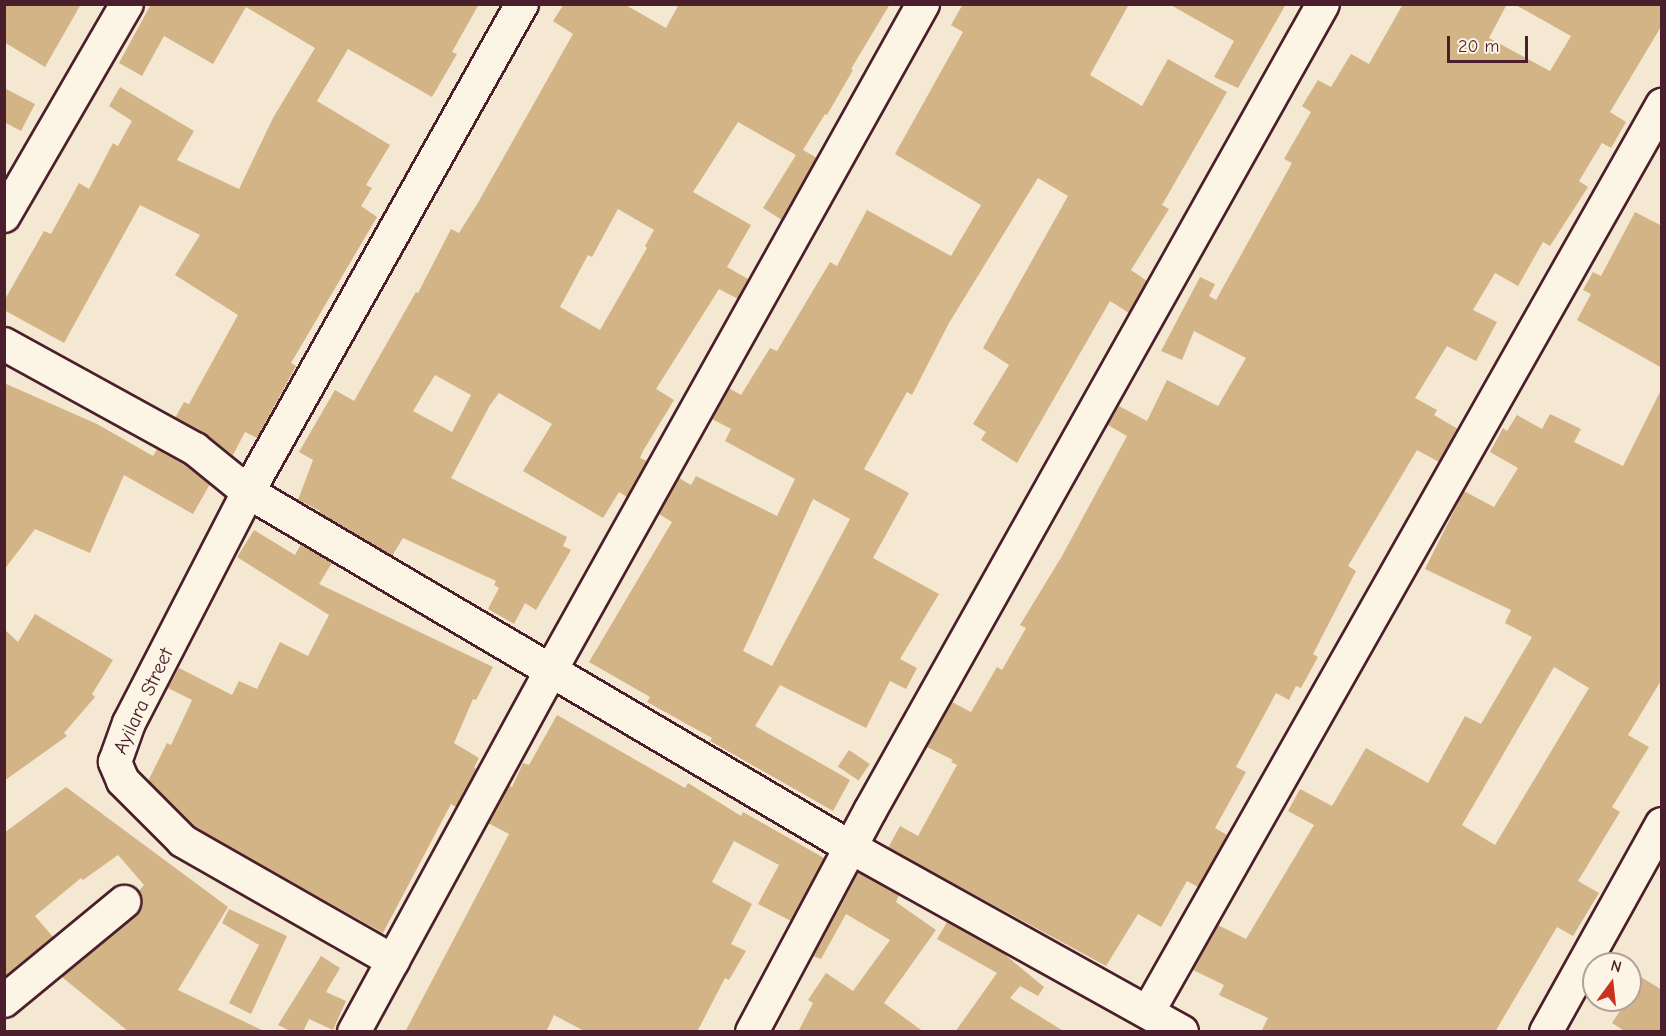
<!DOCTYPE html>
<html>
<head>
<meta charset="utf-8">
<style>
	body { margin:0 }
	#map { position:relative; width:1666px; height:1036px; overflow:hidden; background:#f4e8d2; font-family:"Comic Neue",sans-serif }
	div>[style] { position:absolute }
	.building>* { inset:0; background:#d3b487; transform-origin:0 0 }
	.roads { filter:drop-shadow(2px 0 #4a1f2b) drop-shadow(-2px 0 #4a1f2b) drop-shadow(0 2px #4a1f2b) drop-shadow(0 -2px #4a1f2b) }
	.street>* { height:32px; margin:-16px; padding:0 16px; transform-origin:16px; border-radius:16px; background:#fcf5e5 }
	span { translate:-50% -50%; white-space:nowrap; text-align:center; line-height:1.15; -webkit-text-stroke:4.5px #fcf5e5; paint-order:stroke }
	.street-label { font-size:20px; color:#4a1f2b }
	.frame { position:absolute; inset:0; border:6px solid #4a1f2b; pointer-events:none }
	.north { position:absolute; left:1582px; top:952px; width:60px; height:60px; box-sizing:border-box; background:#fcf5e5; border:2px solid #b59f9b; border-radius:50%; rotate:15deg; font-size:16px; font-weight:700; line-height:24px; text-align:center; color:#4a1f2b }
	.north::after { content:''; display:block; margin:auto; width:21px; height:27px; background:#c8321e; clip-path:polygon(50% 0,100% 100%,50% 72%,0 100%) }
	.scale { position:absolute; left:1447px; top:36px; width:81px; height:27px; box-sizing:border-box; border:3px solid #4a1f2b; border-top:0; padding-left:8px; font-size:18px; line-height:21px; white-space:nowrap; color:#4a1f2b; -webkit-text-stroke:4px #fcf5e5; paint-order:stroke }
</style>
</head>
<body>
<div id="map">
	<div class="building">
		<div style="clip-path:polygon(4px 4px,81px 4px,45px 67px,4px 42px)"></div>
		<div style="clip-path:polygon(151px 4px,479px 4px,452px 52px,457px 54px,432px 97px,348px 49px,317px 101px,390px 145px,366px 185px,372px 188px,361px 206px,377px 217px,291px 363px,296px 366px,257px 438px,245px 432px,233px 455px,204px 433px,175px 418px,184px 402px,189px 404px,238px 315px,175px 275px,200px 235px,140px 205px,64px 343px,4px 310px,4px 301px,44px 231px,51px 234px,79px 183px,89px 189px,113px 143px,118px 146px,132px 121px,109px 106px,120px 87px,194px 131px,177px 160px,239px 189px,273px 118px,315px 48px,246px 7px,213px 64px,164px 36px,142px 76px,119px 63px)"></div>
		<div style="clip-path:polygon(evenodd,564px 4px,624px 4px,666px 28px,679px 4px,890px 4px,851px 69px,853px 70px,827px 115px,825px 114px,803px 150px,817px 158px,782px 220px,763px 208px,796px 155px,738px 122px,693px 192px,751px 225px,727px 267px,748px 279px,738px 299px,719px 289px,656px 389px,674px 400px,643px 451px,640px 458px,647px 461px,627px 497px,619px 492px,603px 518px,523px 471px,552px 424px,499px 393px,490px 405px,451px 478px,567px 537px,563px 546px,571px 550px,536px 610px,525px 603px,514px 624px,488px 609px,499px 588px,494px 585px,496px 581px,403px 538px,392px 556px,319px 513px,320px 511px,298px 500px,313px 460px,299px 452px,335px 390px,354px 401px,416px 292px,418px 293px,451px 229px,459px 233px,479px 201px,573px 34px,553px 21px,564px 4px,618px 209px,654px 230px,645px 246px,647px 248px,600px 330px,560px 307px,588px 255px,592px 257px,618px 209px,564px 4px,435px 375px,471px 395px,452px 432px,413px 411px,435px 375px)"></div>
		<div style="clip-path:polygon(evenodd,963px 4px,1129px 4px,1090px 75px,1142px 106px,1168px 59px,1227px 92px,1162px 205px,1169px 209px,1131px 270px,1147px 281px,1129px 313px,1110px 301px,1017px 463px,981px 440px,986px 432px,973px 424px,1009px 365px,983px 348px,1068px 196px,1038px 178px,949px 323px,912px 395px,907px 392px,864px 469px,909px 493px,873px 558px,939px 594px,900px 659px,917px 668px,906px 689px,890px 681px,866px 728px,780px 685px,755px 726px,850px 780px,833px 811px,710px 741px,712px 738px,647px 702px,650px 697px,589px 662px,672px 522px,659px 514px,679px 478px,691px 485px,696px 476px,777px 516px,795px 479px,725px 441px,731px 429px,712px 419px,729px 388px,741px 395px,770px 348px,777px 351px,830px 262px,837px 266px,867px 210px,951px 256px,981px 205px,895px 154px,963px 32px,951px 25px,963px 4px,813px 499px,850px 519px,772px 666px,743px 651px,813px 499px)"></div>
		<div style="clip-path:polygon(1169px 4px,1286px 4px,1238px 88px,1214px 77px,1234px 41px)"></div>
		<div style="clip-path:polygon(1403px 4px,1507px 4px,1489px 38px,1550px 71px,1571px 36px,1514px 4px,1662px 4px,1662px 25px,1610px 112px,1626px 122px,1611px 148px,1602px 143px,1579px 181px,1588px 187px,1550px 246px,1543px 242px,1518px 286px,1495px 273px,1473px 310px,1497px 322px,1476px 361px,1447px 346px,1415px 398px,1437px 410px,1434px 415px,1458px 429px,1439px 462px,1417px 450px,1348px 566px,1356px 571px,1313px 654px,1318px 657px,1301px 688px,1296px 686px,1289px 700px,1276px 693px,1236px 767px,1246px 772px,1215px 828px,1227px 835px,1198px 887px,1187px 881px,1161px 927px,1138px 914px,1106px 966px,888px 848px,900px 826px,918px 836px,957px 765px,951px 762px,953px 760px,927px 747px,952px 702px,971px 712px,997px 667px,1002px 670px,1026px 628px,1020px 625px,1062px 556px,1127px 436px,1108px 425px,1119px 406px,1147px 421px,1167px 380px,1218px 406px,1246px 358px,1194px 331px,1182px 360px,1161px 351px,1200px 277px,1215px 284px,1209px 296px,1216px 300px,1292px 163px,1284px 159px,1311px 112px,1302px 106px,1318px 80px,1331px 87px,1351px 54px,1369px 64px)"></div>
		<div style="clip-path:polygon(4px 88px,35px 104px,21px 131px,4px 122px)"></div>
		<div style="clip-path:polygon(1635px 212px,1662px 226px,1662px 368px,1577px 320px,1591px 294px,1583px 290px,1593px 272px,1601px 276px)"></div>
		<div style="clip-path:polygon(4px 383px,97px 424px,153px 456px,157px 449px,185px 464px,210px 484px,193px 514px,124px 475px,90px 553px,35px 529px,4px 570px)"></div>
		<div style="clip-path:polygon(evenodd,1662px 388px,1662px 679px,1628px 735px,1649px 747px,1612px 807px,1620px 812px,1578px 881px,1599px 893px,1573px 936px,1557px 927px,1495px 1032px,1261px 1032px,1268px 1018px,1219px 995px,1224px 985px,1193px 970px,1218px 925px,1246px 939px,1314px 825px,1288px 811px,1300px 789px,1332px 806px,1366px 748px,1428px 783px,1465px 716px,1481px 724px,1532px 637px,1505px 623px,1511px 610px,1425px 569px,1464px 491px,1494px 507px,1518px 468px,1490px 452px,1503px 428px,1507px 431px,1517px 415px,1542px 429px,1550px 414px,1581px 429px,1574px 442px,1623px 466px,1662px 388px,1554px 667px,1589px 688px,1495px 845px,1462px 825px,1554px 667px)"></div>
		<div style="clip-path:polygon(254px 530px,295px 555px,301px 544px,332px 563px,319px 584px,493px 667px,476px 700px,473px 699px,454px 743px,479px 758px,474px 768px,477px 769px,456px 807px,451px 804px,383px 933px,194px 827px,148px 781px,167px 743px,171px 745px,192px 700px,168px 688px,179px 668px,232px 695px,239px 681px,257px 689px,280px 642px,308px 656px,329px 615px,237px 557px)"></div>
		<div style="clip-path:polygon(35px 614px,113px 660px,92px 694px,95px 697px,64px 733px,67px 736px,4px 781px,4px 629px,18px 642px)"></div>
		<div style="clip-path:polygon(557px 715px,685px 788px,688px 783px,741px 816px,743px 812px,824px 858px,791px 921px,758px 904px,779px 865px,734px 841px,712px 882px,752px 904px,731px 944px,746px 951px,729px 980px,725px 978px,697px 1032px,586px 1032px,554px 1015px,546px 1032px,405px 1032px,509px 834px,488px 823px,509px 785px,512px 787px,523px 763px,529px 765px)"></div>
		<div style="left:849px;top:750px;width:25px;height:20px;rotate:34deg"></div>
		<div style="clip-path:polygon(66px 787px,228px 907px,178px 990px,266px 1032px,129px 1032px,62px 977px,141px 909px,142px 900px,138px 892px,144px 885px,118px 855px,83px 880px,81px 878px,35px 916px,53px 937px,4px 977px,4px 833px)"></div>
		<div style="clip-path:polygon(858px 872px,899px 895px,896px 902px,936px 930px,884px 1003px,924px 1032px,798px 1032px,813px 1003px,808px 1000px,826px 973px,853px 991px,890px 940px,846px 914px,821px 959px,813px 956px)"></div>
		<div style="clip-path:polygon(229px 909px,287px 936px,251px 1014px,229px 1003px,259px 945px,222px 923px)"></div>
		<div style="clip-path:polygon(947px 922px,1003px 953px,1044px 987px,1038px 996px,1020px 986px,1010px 998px,1065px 1032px,955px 1032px,997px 973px,937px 939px)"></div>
		<div style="clip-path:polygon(321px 956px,340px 968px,326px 992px,346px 1001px,333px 1030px,309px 1019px,303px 1032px,292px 1032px,278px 1025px)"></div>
		<div style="clip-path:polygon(1641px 977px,1662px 990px,1662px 1032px,1626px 1032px,1612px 1023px,1627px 1000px,1630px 1000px,1630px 994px)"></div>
	</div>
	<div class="roads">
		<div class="street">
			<div style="left:4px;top:216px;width:245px;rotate:-59.9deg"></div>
			<div style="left:4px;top:344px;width:218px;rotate:28.8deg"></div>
			<div style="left:195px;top:449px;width:68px;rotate:39.1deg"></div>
			<div style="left:248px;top:492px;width:699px;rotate:30.53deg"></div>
			<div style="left:850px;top:847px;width:380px;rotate:29.1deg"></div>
			<div style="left:393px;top:961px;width:242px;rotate:-150.3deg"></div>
			<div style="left:183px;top:841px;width:85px;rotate:-135deg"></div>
			<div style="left:123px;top:781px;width:21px;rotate:-113deg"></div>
			<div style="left:115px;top:762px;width:41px;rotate:-70.3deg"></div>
			<div style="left:129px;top:723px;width:260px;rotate:-62.7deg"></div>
			<div style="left:248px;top:492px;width:560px;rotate:-60.69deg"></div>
			<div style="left:4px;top:1001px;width:156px;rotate:-39.5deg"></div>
			<div style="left:1148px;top:1012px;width:1043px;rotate:-60.46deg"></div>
			<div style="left:354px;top:1032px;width:412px;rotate:-61.4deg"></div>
			<div style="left:551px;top:670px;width:763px;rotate:-60.81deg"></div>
			<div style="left:752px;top:1032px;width:251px;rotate:-61.9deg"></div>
			<div style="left:870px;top:811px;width:925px;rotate:-60.69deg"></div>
			<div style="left:1546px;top:1032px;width:238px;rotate:-60.9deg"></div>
		</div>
	</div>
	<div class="street-label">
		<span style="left:143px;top:701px;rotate:-65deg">Ayilara Street</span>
	</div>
	<div class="frame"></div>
	<div class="north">N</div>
	<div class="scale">20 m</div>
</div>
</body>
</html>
